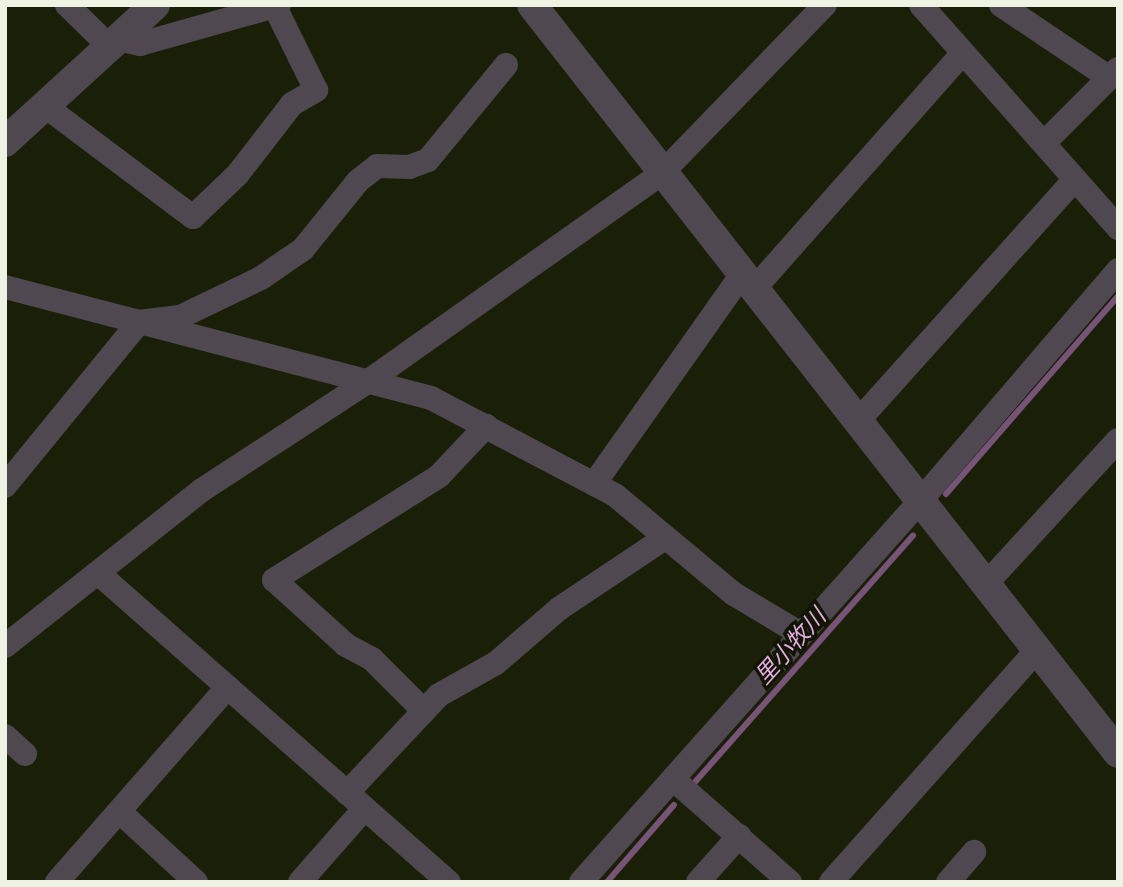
<!DOCTYPE html>
<html>
<head>
<meta charset="utf-8">
<style>
	body { margin:0 }
	#map { position:relative; width:1123px; height:887px; overflow:hidden; background:#1a1f08; font-family:"Roboto Serif","Noto Sans JP",serif }
	div>[style] { position:absolute }
	.stream>* { height:6px; margin:-3px; padding:0 3px; transform-origin:3px; border-radius:3px; background:#775378 }
	.minor>* { height:24px; margin:-12px; padding:0 12px; transform-origin:12px; border-radius:12px; background:#504850 }
	.tertiary>* { height:30px; margin:-15px; padding:0 15px; transform-origin:15px; border-radius:15px; background:#504850 }
	span { translate:-50% -50%; white-space:nowrap; text-align:center; line-height:1.15; -webkit-text-stroke:7px #111602; paint-order:stroke }
	.water-label { font-size:23px; color:#e6ade8; font-style:italic }
	.frame { position:absolute; inset:0; border:7px solid #eef3e4; pointer-events:none }
</style>
</head>
<body>
<div id="map">
	<div class="stream">
		<div style="left:946px;top:494px;width:262px;rotate:-49deg"></div>
		<div style="left:695px;top:782px;width:329px;rotate:-48.5deg"></div>
		<div style="left:607px;top:882px;width:102px;rotate:-49deg"></div>
	</div>
	<div class="minor">
		<div style="left:67px;top:5px;width:60px;rotate:44.3deg"></div>
		<div style="left:921px;top:5px;width:298px;rotate:48.5deg"></div>
		<div style="left:1001px;top:5px;width:129px;rotate:33.9deg"></div>
		<div style="left:118px;top:39px;width:23px;rotate:13deg"></div>
		<div style="left:140px;top:44px;width:144px;rotate:-15.7deg"></div>
		<div style="left:45px;top:106px;width:185px;rotate:36.9deg"></div>
		<div style="left:193px;top:217px;width:61px;rotate:-43.7deg"></div>
		<div style="left:237px;top:175px;width:90px;rotate:-52.2deg"></div>
		<div style="left:292px;top:104px;width:28px;rotate:-30deg"></div>
		<div style="left:316px;top:90px;width:93px;rotate:-116.3deg"></div>
		<div style="left:1044px;top:143px;width:105px;rotate:-45deg"></div>
		<div style="left:5px;top:287px;width:440px;rotate:14.6deg"></div>
		<div style="left:431px;top:398px;width:208px;rotate:27.8deg"></div>
		<div style="left:615px;top:495px;width:155px;rotate:39.8deg"></div>
		<div style="left:734px;top:594px;width:76px;rotate:31deg"></div>
		<div style="left:754px;top:289px;width:315px;rotate:-48.5deg"></div>
		<div style="left:858px;top:421px;width:325px;rotate:-48.1deg"></div>
		<div style="left:594px;top:484px;width:257px;rotate:-54.8deg"></div>
		<div style="left:5px;top:486px;width:212px;rotate:-50.7deg"></div>
		<div style="left:139px;top:322px;width:41px;rotate:-7deg"></div>
		<div style="left:180px;top:317px;width:90px;rotate:-25.7deg"></div>
		<div style="left:261px;top:278px;width:51px;rotate:-34.6deg"></div>
		<div style="left:303px;top:249px;width:87px;rotate:-51deg"></div>
		<div style="left:358px;top:181px;width:24px;rotate:-38deg"></div>
		<div style="left:377px;top:166px;width:32px;rotate:2deg"></div>
		<div style="left:409px;top:167px;width:20px;rotate:-20deg"></div>
		<div style="left:428px;top:160px;width:123px;rotate:-50.6deg"></div>
		<div style="left:98px;top:573px;width:468px;rotate:41.4deg"></div>
		<div style="left:986px;top:584px;width:195px;rotate:-47.5deg"></div>
		<div style="left:5px;top:646px;width:251px;rotate:-38.4deg"></div>
		<div style="left:202px;top:490px;width:197px;rotate:-33.2deg"></div>
		<div style="left:367px;top:382px;width:362px;rotate:-35.3deg"></div>
		<div style="left:662px;top:173px;width:234px;rotate:-45.9deg"></div>
		<div style="left:424px;top:711px;width:74px;rotate:-135deg"></div>
		<div style="left:372px;top:659px;width:30px;rotate:-152deg"></div>
		<div style="left:346px;top:645px;width:97px;rotate:-137.9deg"></div>
		<div style="left:274px;top:580px;width:195px;rotate:-32.2deg"></div>
		<div style="left:439px;top:476px;width:69px;rotate:-46.8deg"></div>
		<div style="left:5px;top:736px;width:27px;rotate:42deg"></div>
		<div style="left:673px;top:779px;width:156px;rotate:41.4deg"></div>
		<div style="left:347px;top:793px;width:134px;rotate:-46.8deg"></div>
		<div style="left:439px;top:695px;width:65px;rotate:-29.3deg"></div>
		<div style="left:496px;top:663px;width:84px;rotate:-40.7deg"></div>
		<div style="left:560px;top:608px;width:126px;rotate:-33.7deg"></div>
		<div style="left:121px;top:813px;width:102px;rotate:42.6deg"></div>
		<div style="left:57px;top:882px;width:259px;rotate:-48.8deg"></div>
		<div style="left:300px;top:882px;width:98px;rotate:-48.7deg"></div>
		<div style="left:581px;top:882px;width:511px;rotate:-48.33deg"></div>
		<div style="left:921px;top:500px;width:303px;rotate:-49.4deg"></div>
		<div style="left:698px;top:882px;width:62px;rotate:-48.3deg"></div>
		<div style="left:831px;top:882px;width:310px;rotate:-48.4deg"></div>
		<div style="left:948px;top:882px;width:40px;rotate:-49deg"></div>
	</div>
	<div class="tertiary">
		<div style="left:532px;top:5px;width:950px;rotate:51.92deg"></div>
		<div style="left:5px;top:142px;width:203px;rotate:-42.4deg"></div>
	</div>
	<div class="water-label">
		<span style="left:791px;top:647px;rotate:-48deg">里小牧川</span>
	</div>
	<div class="frame"></div>
</div>
</body>
</html>
